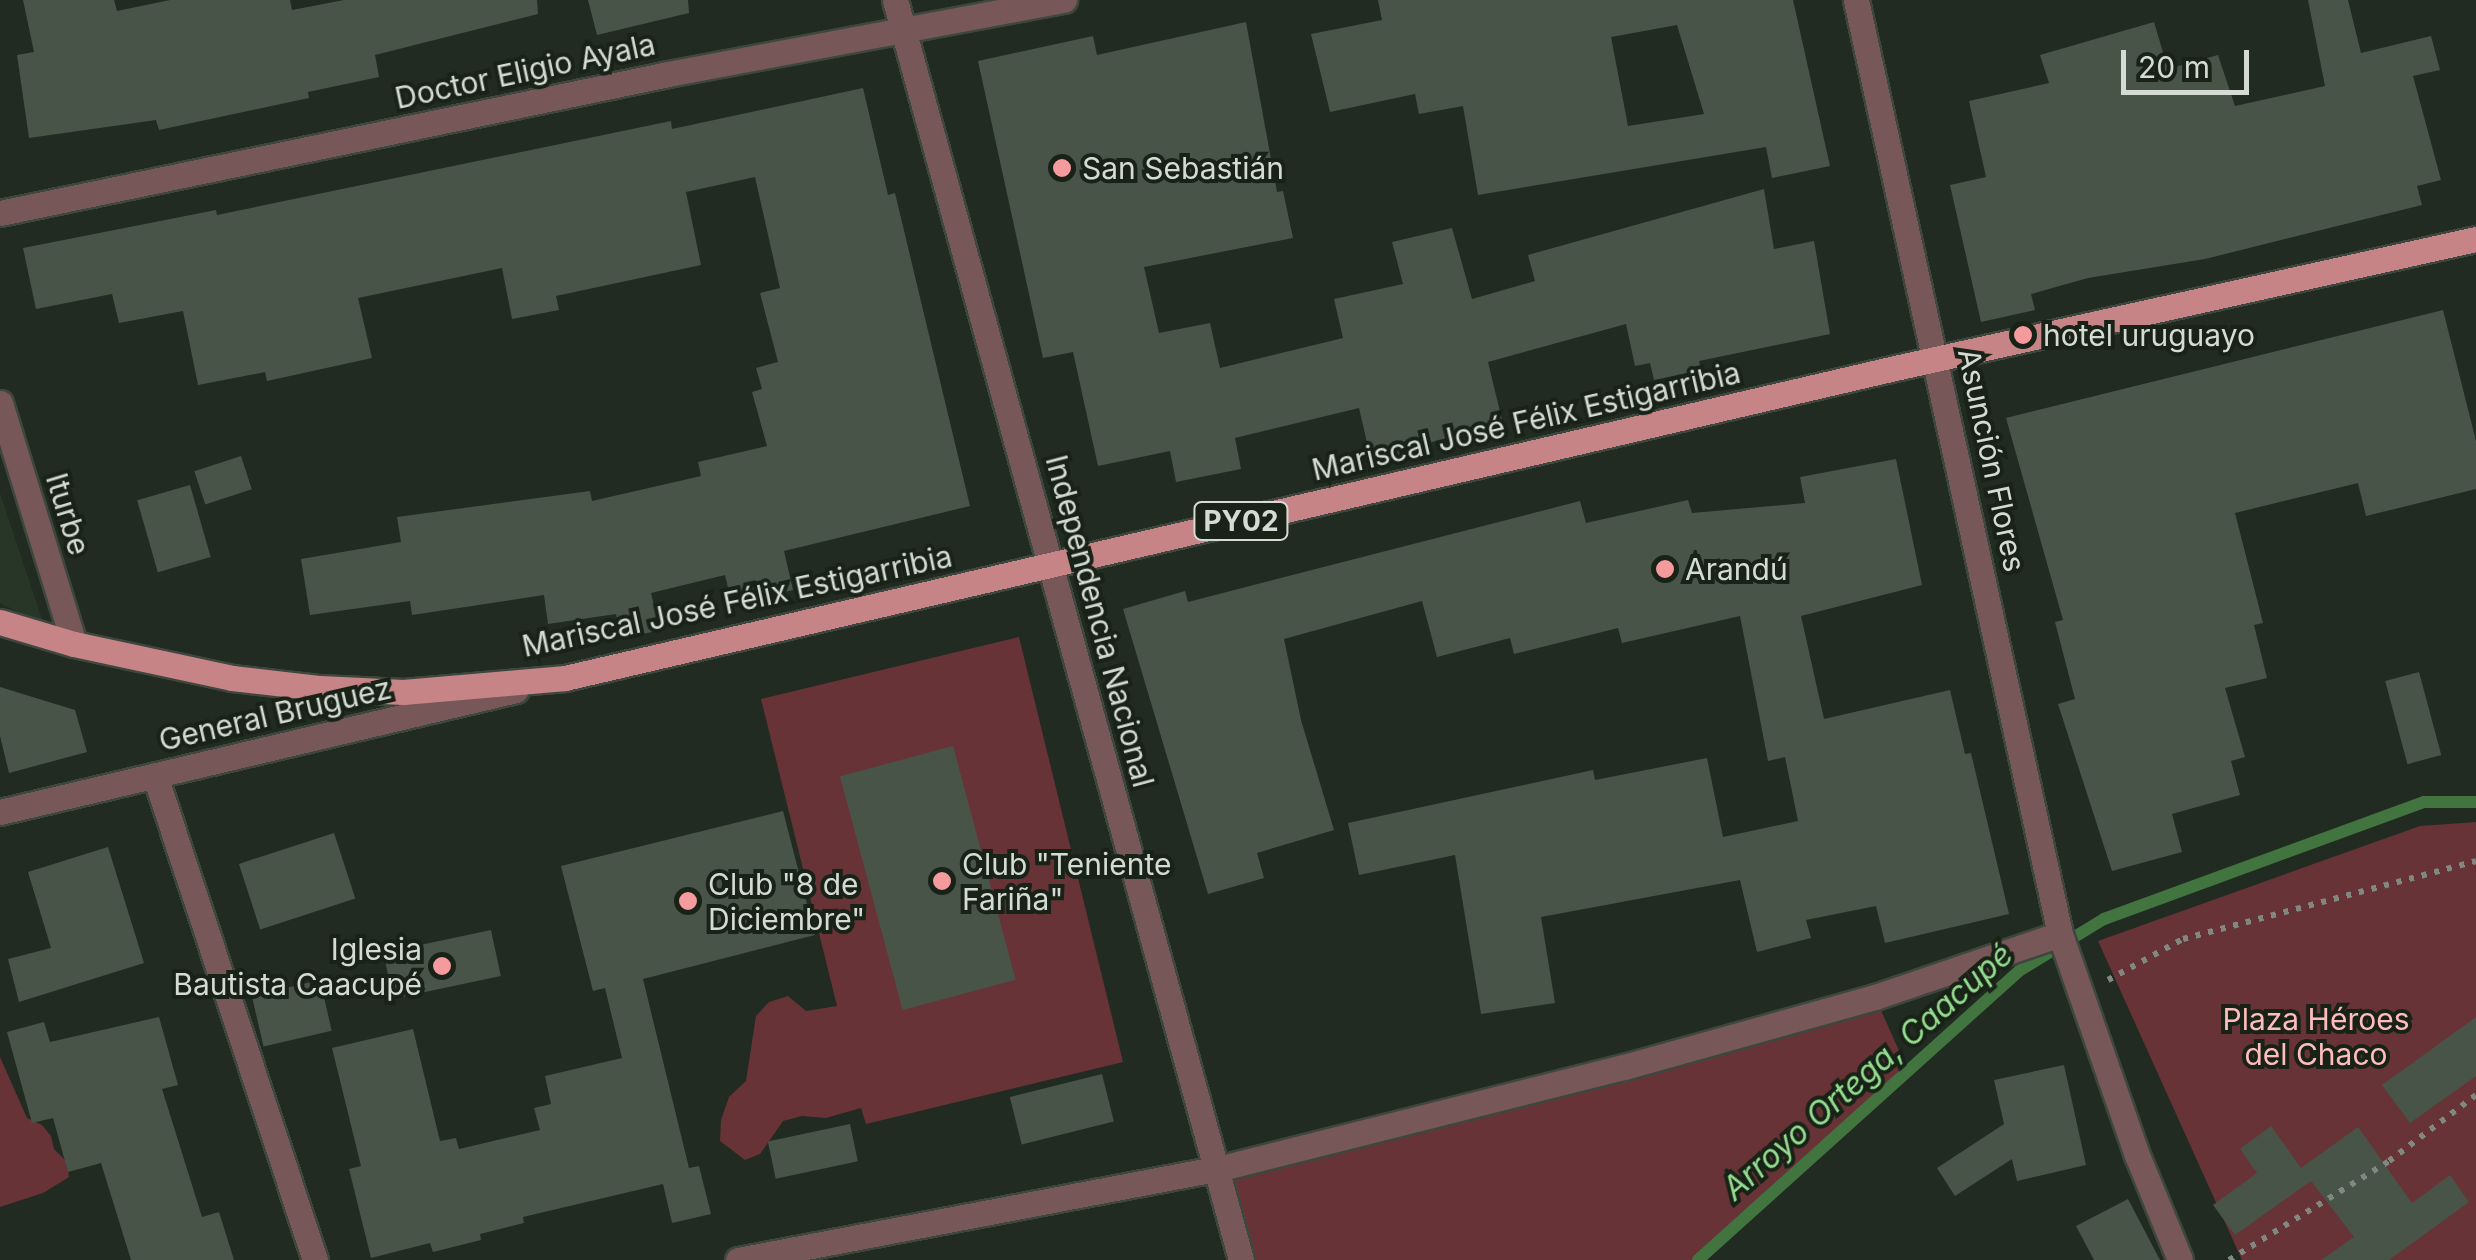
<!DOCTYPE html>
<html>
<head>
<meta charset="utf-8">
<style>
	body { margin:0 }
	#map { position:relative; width:2476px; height:1260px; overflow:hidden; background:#212b21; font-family:Inter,sans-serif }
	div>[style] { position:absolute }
	.built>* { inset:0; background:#273626 }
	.green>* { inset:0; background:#673336 }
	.stream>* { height:12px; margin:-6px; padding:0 6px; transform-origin:6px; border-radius:6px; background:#41743f }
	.building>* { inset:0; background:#495448; transform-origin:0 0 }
	.path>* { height:6px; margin-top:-3px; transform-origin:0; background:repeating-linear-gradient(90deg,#818880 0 5px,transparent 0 13px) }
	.roads { filter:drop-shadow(2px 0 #3e473e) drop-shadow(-2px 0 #3e473e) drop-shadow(0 2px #3e473e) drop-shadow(0 -2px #3e473e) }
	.street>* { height:25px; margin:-12.5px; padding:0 12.5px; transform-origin:12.5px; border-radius:12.5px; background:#785758 }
	.primary>* { height:25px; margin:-12.5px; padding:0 12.5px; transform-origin:12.5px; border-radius:12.5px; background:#c78487 }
	.dots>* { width:28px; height:28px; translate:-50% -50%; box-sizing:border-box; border:5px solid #182217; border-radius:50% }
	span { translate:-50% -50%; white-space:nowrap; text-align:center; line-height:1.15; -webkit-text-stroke:8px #182217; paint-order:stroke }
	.shield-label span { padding:2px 8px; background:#182217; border:2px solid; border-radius:8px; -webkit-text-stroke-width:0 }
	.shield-label { font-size:28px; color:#d5dbd4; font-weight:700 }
	.street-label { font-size:30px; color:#d5dbd4 }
	.poi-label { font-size:30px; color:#d5dbd4 }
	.left { translate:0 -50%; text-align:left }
	.right { translate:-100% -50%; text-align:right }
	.park-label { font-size:30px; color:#febcbd }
	.water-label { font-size:32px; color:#94dc90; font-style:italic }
	.scale { position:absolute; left:2121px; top:50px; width:128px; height:45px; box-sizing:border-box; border:5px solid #d5dbd4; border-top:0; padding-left:12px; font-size:30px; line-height:35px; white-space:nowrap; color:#d5dbd4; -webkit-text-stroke:8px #182217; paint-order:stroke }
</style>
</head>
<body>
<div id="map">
	<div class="built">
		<div style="clip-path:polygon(0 493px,44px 625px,0 603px)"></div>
	</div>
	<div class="green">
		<div style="clip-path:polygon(1019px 637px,1123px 1062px,866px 1124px,861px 1108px,826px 1118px,802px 1116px,783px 1121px,760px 1154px,745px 1160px,720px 1141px,721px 1120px,729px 1097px,746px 1081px,756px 1016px,769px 1002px,788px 996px,806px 1011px,837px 1006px,761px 699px)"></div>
		<div style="clip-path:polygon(2476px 822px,2476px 1260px,2242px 1260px,2098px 941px,2420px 826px)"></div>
		<div style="clip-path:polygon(1875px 997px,1909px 1073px,1698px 1260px,1241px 1260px,1217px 1169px)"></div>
		<div style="clip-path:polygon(0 1057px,27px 1118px,42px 1125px,51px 1136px,54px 1149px,67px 1162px,69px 1177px,43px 1193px,0 1207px)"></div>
	</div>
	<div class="stream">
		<div style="left:1698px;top:1260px;width:432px;rotate:-42deg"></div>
		<div style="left:2019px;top:971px;width:100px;rotate:-31.5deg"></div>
		<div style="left:2104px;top:919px;width:341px;rotate:-20.1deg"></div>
		<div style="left:2424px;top:802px;width:52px"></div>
	</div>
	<div class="building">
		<div style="clip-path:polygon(23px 0,114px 0,117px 11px,170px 0,290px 0,292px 10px,344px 0,537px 0,538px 14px,375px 55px,379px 77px,308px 92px,309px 98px,159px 130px,156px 120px,29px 138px,17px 55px,34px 52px)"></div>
		<div style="clip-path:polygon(588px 0,688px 0,689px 13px,597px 35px)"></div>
		<div style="clip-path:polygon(evenodd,1378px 0,1793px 0,1830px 166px,1772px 178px,1766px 147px,1478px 195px,1463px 106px,1419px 114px,1415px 94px,1330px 112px,1311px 34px,1382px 20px,1378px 0,1677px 25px,1704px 114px,1628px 126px,1611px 37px,1677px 25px)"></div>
		<div style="clip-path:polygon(2308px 0,2348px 0,2361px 53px,2431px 36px,2440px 70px,2413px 76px,2441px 180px,2417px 186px,2422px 205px,2205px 259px,2088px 278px,2031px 294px,2035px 310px,1981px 322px,1950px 185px,1986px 177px,1969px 101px,2049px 83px,2040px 55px,2154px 22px,2168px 69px,2218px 55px,2235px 106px,2325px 86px)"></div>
		<div style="clip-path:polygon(1246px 22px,1277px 192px,1283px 191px,1293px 238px,1144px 267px,1159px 333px,1210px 323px,1220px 368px,1343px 338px,1334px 299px,1403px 284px,1392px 242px,1452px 228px,1472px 299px,1535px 281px,1528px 255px,1764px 189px,1774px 249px,1814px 241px,1830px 334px,1699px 361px,1701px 370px,1654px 380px,1650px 363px,1635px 366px,1626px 324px,1488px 362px,1503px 424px,1409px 448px,1410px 455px,1372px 464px,1359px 408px,1235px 438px,1241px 469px,1176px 482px,1170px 451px,1098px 466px,1073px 352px,1043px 358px,978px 61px,1093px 36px,1097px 55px)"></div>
		<div style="clip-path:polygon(863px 88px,888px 195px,895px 193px,970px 506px,784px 551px,793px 590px,732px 604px,725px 575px,651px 593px,660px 630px,622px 639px,616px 614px,548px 624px,544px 595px,412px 615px,410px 601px,310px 615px,301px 559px,401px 542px,397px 517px,590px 491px,592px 501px,701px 476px,698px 462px,767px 446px,752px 392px,762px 389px,756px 368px,778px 362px,760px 293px,780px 288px,755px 177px,686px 192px,701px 265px,556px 296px,559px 310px,512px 319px,502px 268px,358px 298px,372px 358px,267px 381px,265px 372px,198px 385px,183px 311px,119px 323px,112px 294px,36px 309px,23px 248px,216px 210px,217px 215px,671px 121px,672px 129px)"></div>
		<div style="clip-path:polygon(2443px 310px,2476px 441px,2476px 489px,2366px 516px,2358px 483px,2235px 513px,2263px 623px,2254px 625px,2267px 678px,2225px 688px,2245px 757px,2231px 761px,2240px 795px,2172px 814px,2182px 852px,2112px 871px,2058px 704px,2075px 699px,2055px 622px,2063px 620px,2006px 418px)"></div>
		<div style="left:241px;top:456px;width:35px;height:49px;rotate:72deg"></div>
		<div style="clip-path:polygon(1896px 459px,1922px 585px,1801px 616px,1824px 719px,1950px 690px,1965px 754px,1971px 753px,2009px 914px,1885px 943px,1876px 906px,1806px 920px,1811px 938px,1757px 952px,1740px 880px,1541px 917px,1555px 1003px,1481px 1014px,1455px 855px,1359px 875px,1348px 823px,1593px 770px,1595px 780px,1707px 758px,1723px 837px,1798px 821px,1785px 757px,1768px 761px,1740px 616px,1622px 643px,1618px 628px,1514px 654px,1510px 638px,1437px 657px,1422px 601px,1284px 639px,1301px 720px,1334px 830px,1257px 853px,1264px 878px,1208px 894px,1123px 609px,1185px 591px,1188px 602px,1580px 501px,1586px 523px,1688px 500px,1692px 513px,1805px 503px,1800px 477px)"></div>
		<div style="left:190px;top:485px;width:75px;height:55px;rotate:74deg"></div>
		<div style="left:2419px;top:672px;width:86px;height:35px;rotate:75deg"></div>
		<div style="clip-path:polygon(0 687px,75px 710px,87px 752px,9px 773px,0 736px)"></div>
		<div style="left:953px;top:746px;width:242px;height:117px;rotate:75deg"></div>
		<div style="clip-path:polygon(783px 811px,815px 935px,643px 979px,689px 1168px,699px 1166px,711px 1214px,672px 1223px,663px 1184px,523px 1217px,524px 1223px,480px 1234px,481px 1240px,433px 1252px,430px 1243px,371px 1258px,349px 1169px,361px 1166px,332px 1048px,413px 1029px,440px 1141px,456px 1138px,459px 1149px,540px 1130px,534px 1108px,551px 1104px,545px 1076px,622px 1058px,605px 988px,593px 991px,561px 866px)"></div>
		<div style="left:334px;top:833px;width:69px;height:100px;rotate:72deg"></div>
		<div style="clip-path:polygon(108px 847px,144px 963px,19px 1002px,8px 959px,51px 948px,28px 872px)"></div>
		<div style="left:491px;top:930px;width:47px;height:110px;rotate:78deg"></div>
		<div style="left:320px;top:980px;width:52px;height:70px;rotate:77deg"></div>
		<div style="clip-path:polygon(159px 1017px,178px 1085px,162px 1089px,202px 1217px,219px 1212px,234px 1260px,131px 1260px,101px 1163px,68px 1172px,53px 1118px,32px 1123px,7px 1032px,44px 1022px,50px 1042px)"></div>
		<div style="clip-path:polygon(2476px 1017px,2476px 1076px,2410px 1123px,2382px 1085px)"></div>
		<div style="clip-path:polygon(2064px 1065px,2086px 1165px,2017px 1181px,2012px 1159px,1955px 1196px,1937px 1168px,2004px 1124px,1994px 1080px)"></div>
		<div style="left:1102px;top:1074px;width:49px;height:95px;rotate:76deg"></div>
		<div style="left:850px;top:1124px;width:38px;height:84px;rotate:78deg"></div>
		<div style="clip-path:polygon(2271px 1126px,2301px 1168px,2358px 1127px,2412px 1203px,2450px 1175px,2469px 1202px,2389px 1260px,2321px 1260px,2354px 1237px,2311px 1181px,2235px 1235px,2213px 1205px,2257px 1173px,2240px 1149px)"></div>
		<div style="clip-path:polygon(2128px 1199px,2160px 1260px,2094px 1260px,2076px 1226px)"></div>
	</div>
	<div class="path">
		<div style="left:2108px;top:980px;width:85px;rotate:-28.7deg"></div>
		<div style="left:2183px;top:939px;width:303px;rotate:-14.9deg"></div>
		<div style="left:2229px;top:1260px;width:188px;rotate:-31.7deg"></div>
		<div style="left:2389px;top:1161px;width:109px;rotate:-37.2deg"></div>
	</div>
	<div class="roads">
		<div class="street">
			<div style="left:895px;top:0;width:1307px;rotate:74.64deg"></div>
			<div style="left:1856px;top:0;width:956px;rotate:77.68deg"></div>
			<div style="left:2060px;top:934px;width:234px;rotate:70.8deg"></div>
			<div style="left:2137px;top:1155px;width:113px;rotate:67.7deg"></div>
			<div style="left:0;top:213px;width:682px;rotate:-11.75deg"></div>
			<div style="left:668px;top:74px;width:403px;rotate:-10.6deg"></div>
			<div style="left:0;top:403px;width:252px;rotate:72.9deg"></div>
			<div style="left:155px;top:776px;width:510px;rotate:71.71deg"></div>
			<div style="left:0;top:812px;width:530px;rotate:-13.3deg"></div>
			<div style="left:738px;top:1260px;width:488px;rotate:-10.8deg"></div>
			<div style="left:1217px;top:1169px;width:420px;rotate:-14.1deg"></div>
			<div style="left:1624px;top:1067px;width:261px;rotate:-15.6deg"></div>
			<div style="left:1875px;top:997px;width:195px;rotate:-18.8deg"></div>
		</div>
		<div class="primary">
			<div style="left:0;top:622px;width:77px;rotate:16.6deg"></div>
			<div style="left:74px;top:644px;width:162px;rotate:12.1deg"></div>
			<div style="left:232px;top:678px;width:89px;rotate:6.5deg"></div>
			<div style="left:320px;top:688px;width:83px;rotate:2.8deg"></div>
			<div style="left:403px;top:692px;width:163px;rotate:-4.9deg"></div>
			<div style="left:565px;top:678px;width:1366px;rotate:-13.12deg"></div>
			<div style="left:1895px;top:368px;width:595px;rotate:-12.52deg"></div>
		</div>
	</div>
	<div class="dots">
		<div style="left:1062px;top:168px;background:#f59b9e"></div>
		<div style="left:2023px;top:335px;background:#f59b9e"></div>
		<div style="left:1665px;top:569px;background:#f59b9e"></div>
		<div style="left:942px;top:881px;background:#f59b9e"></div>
		<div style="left:688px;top:901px;background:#f59b9e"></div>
		<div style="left:442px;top:966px;background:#f59b9e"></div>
	</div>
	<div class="shield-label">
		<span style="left:1241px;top:521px">PY02</span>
	</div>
	<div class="street-label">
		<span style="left:525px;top:71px;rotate:-12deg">Doctor Eligio Ayala</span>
		<span style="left:1526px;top:421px;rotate:-13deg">Mariscal José Félix Estigarribia</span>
		<span style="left:1992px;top:460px;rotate:78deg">Asunción Flores</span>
		<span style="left:68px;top:514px;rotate:73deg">Iturbe</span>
		<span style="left:737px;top:601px;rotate:-12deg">Mariscal José Félix Estigarribia</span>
		<span style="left:1100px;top:621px;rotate:75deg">Independencia Nacional</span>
		<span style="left:275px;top:714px;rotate:-13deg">General Bruguez</span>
	</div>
	<div class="poi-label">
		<span class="left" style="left:1082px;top:168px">San Sebastián</span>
		<span class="left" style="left:2043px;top:335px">hotel uruguayo</span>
		<span class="left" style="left:1685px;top:569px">Arandú</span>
		<span class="left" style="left:962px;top:881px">Club "Teniente<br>Fariña"</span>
		<span class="left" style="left:708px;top:901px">Club "8 de<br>Diciembre"</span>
		<span class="right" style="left:422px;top:966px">Iglesia<br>Bautista Caacupé</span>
	</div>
	<div class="park-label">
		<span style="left:2316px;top:1036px">Plaza Héroes<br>del Chaco</span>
	</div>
	<div class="water-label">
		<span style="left:1868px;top:1072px;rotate:-41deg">Arroyo Ortega, Caacupé</span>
	</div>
	<div class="scale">20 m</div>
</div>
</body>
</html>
